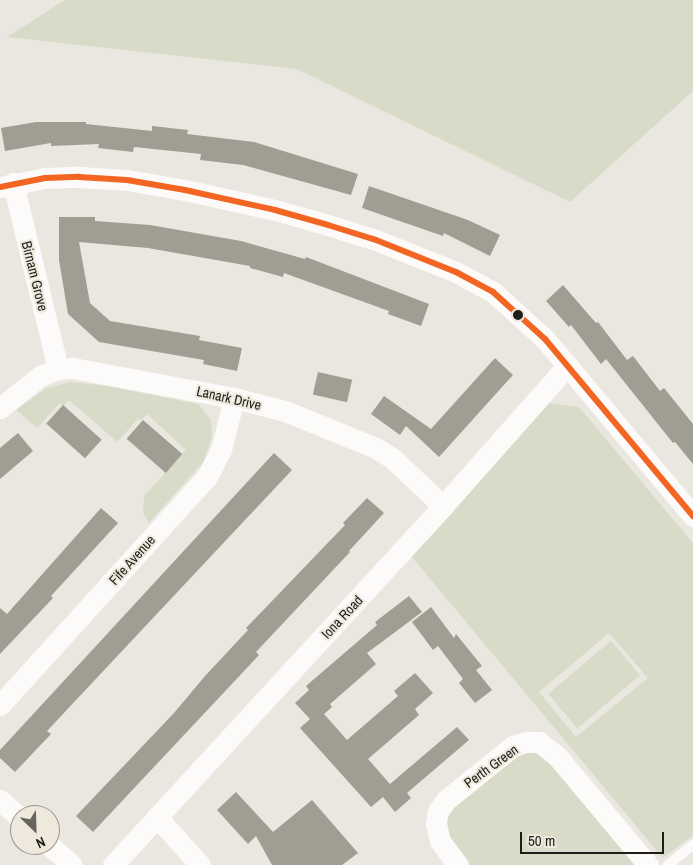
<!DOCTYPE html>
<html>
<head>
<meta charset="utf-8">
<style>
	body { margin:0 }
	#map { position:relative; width:693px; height:865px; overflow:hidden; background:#eae7e0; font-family:"Archivo Narrow",sans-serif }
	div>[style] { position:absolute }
	.green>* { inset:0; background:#d7dbc7; transform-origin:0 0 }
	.building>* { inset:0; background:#a09d92; transform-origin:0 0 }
	.lane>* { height:10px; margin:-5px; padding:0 5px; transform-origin:5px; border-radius:5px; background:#fcfbfa }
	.street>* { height:21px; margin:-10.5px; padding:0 10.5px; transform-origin:10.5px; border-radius:10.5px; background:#fcfbfa }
	.bus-1>* { height:6px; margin:-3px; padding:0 3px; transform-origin:3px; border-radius:3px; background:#f26522 }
	.dots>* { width:14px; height:14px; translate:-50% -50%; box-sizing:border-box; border:2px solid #eee9dc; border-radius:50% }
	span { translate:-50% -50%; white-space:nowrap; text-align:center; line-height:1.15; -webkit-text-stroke:4px #eee9dc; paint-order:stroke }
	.street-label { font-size:14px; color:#1f1d19 }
	.north { position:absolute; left:10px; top:805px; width:50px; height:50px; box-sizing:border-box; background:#eee9dc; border:1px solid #9b978e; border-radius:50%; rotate:156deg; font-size:14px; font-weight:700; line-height:20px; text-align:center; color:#1f1d19 }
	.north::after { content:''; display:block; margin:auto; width:18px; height:22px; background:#66645f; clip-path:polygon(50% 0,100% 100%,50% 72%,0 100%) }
	.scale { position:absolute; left:520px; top:832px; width:144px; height:22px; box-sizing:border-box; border:2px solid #1f1d19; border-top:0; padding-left:6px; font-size:15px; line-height:18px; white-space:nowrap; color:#1f1d19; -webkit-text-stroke:4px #eee9dc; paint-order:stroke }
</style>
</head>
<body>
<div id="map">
	<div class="green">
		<div style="clip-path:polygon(65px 0,693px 0,693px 91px,570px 202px,297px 69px,7px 37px)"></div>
		<div style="clip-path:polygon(70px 382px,107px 386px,198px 404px,211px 420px,212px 436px,204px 461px,149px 523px,143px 512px,144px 496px,186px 450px,147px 414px,141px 420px,139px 418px,117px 442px,69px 400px,63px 406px,60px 403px,37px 428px,16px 410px,45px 389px)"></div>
		<div style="clip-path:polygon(evenodd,549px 403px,579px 407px,693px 543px,693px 835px,663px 858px,411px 556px,549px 403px,609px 633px,648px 678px,576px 737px,539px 692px,609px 633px)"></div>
		<div style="left:611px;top:641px;width:45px;height:82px;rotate:50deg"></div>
		<div style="clip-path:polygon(518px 752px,541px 752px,638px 865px,467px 865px,446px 839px,444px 815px)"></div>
	</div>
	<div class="building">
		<div style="clip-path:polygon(36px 122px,86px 122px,86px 124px,152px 131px,152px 126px,188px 130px,187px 134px,254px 142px,358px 174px,351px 195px,243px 165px,200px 160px,201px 154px,134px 147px,133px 152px,98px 148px,99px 144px,51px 146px,51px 143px,5px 151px,1px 128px)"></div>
		<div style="clip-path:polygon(369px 186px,468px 220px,500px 235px,490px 256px,444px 233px,443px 236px,362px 208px)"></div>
		<div style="clip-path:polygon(59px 217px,95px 217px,95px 221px,150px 225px,241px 241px,305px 259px,306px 257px,429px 304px,421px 326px,388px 314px,389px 311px,284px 273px,283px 277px,250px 268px,250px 266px,148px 248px,79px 242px,90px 303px,110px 321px,200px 336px,199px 340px,242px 348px,237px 371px,203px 364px,204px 360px,99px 342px,68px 314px,59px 260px)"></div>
		<div style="clip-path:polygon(563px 285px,596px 323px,598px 322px,627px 360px,633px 356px,660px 391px,664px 388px,693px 424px,693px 464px,675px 442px,673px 443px,606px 359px,601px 364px,571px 325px,569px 327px,546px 301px)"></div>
		<div style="clip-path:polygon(495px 358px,513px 375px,439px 457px,406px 426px,400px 435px,371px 414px,384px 396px,431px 429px)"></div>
		<div style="left:318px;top:372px;width:35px;height:23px;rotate:13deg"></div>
		<div style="left:63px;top:405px;width:52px;height:25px;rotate:42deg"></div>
		<div style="left:143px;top:420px;width:52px;height:25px;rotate:41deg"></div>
		<div style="clip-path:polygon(18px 433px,33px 451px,0 479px,0 448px)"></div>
		<div style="clip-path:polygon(274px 453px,292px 470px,47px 731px,51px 734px,15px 772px,0 758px,0 750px)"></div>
		<div style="clip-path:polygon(367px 498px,384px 513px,349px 551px,350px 552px,256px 652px,259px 655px,93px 832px,76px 816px,174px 713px,205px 676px,248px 630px,246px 628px,345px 525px,343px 523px)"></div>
		<div style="clip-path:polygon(101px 508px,118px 523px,51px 596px,53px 598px,0 654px,0 608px,7px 614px)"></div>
		<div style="clip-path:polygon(409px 596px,422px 612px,367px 653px,376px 664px,330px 704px,332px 707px,324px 714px,347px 740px,398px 696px,394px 691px,415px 673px,433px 693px,415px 709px,419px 715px,368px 759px,390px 784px,457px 727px,469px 740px,407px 793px,411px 798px,395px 812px,383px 797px,371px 807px,300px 728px,310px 719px,295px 703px,309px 690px,306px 686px,377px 625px,375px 622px)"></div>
		<div style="clip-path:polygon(431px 607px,454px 638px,456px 634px,482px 666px,476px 670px,492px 690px,475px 703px,459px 683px,463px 679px,438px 646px,433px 650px,412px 622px)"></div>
		<div style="clip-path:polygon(236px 792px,273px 832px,312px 800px,358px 853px,342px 865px,272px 865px,256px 836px,248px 844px,217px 810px)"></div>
	</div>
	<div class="lane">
		<div style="left:668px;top:865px;width:32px;rotate:-39deg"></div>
	</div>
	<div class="street">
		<div style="left:13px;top:183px;width:191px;rotate:76.4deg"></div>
		<div style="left:0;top:187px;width:46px;rotate:-11.3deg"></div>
		<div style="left:45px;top:178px;width:34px;rotate:-2deg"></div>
		<div style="left:79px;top:177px;width:48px;rotate:3.6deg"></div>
		<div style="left:127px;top:180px;width:59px;rotate:9.8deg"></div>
		<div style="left:185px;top:190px;width:92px;rotate:12.5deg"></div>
		<div style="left:275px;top:210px;width:55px;rotate:15.8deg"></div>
		<div style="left:328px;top:225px;width:50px;rotate:17.4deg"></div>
		<div style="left:376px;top:240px;width:86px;rotate:21.8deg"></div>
		<div style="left:456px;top:272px;width:42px;rotate:28.4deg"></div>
		<div style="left:493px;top:292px;width:70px;rotate:42.1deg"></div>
		<div style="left:545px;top:339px;width:231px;rotate:50.1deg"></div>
		<div style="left:0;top:408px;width:51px;rotate:-38.7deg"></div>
		<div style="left:40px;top:376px;width:19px;rotate:-21deg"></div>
		<div style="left:58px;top:369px;width:15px;rotate:-4deg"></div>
		<div style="left:73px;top:368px;width:164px;rotate:10.6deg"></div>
		<div style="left:234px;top:398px;width:53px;rotate:14.3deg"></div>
		<div style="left:285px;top:411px;width:98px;rotate:22.1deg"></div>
		<div style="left:376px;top:448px;width:19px;rotate:32deg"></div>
		<div style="left:392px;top:458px;width:70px;rotate:43.3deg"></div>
		<div style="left:0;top:705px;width:308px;rotate:-47.8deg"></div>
		<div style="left:207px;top:477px;width:30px;rotate:-63deg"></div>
		<div style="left:221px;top:450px;width:54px;rotate:-76deg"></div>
		<div style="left:0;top:800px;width:27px;rotate:42deg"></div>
		<div style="left:157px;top:817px;width:64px;rotate:48.1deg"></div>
		<div style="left:49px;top:845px;width:30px;rotate:41deg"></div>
		<div style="left:113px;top:865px;width:488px;rotate:-47.4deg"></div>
		<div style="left:443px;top:506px;width:187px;rotate:-48.5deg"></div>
		<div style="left:458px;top:865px;width:30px;rotate:-127deg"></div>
		<div style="left:440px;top:841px;width:18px;rotate:-103deg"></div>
		<div style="left:436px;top:823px;width:12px;rotate:-81deg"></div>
		<div style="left:438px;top:811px;width:14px;rotate:-54deg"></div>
		<div style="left:446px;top:800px;width:86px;rotate:-38.9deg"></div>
		<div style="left:513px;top:746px;width:13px;rotate:-18deg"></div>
		<div style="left:525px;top:742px;width:14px"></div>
		<div style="left:539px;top:742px;width:23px;rotate:38deg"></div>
		<div style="left:557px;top:756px;width:142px;rotate:50.1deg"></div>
	</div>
	<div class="bus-1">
		<div style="left:0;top:187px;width:46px;rotate:-11.3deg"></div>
		<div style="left:45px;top:178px;width:34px;rotate:-2deg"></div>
		<div style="left:79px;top:177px;width:48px;rotate:3.6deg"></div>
		<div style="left:127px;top:180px;width:59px;rotate:9.8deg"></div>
		<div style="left:185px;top:190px;width:92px;rotate:12.5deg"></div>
		<div style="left:275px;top:210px;width:55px;rotate:15.8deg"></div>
		<div style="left:328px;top:225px;width:50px;rotate:17.4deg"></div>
		<div style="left:376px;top:240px;width:86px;rotate:21.8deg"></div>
		<div style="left:456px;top:272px;width:42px;rotate:28.4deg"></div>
		<div style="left:493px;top:292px;width:70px;rotate:42.1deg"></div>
		<div style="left:545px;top:339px;width:231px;rotate:50.1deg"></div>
	</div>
	<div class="dots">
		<div style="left:518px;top:315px;background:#1f1d19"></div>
	</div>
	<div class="street-label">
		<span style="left:35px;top:276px;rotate:76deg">Birnam Grove</span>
		<span style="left:229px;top:398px;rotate:13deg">Lanark Drive</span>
		<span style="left:132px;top:560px;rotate:-48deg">Fife Avenue</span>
		<span style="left:342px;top:617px;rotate:-47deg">Iona Road</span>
		<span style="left:491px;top:766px;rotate:-36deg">Perth Green</span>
	</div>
	<div class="north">N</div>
	<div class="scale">50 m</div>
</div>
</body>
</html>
